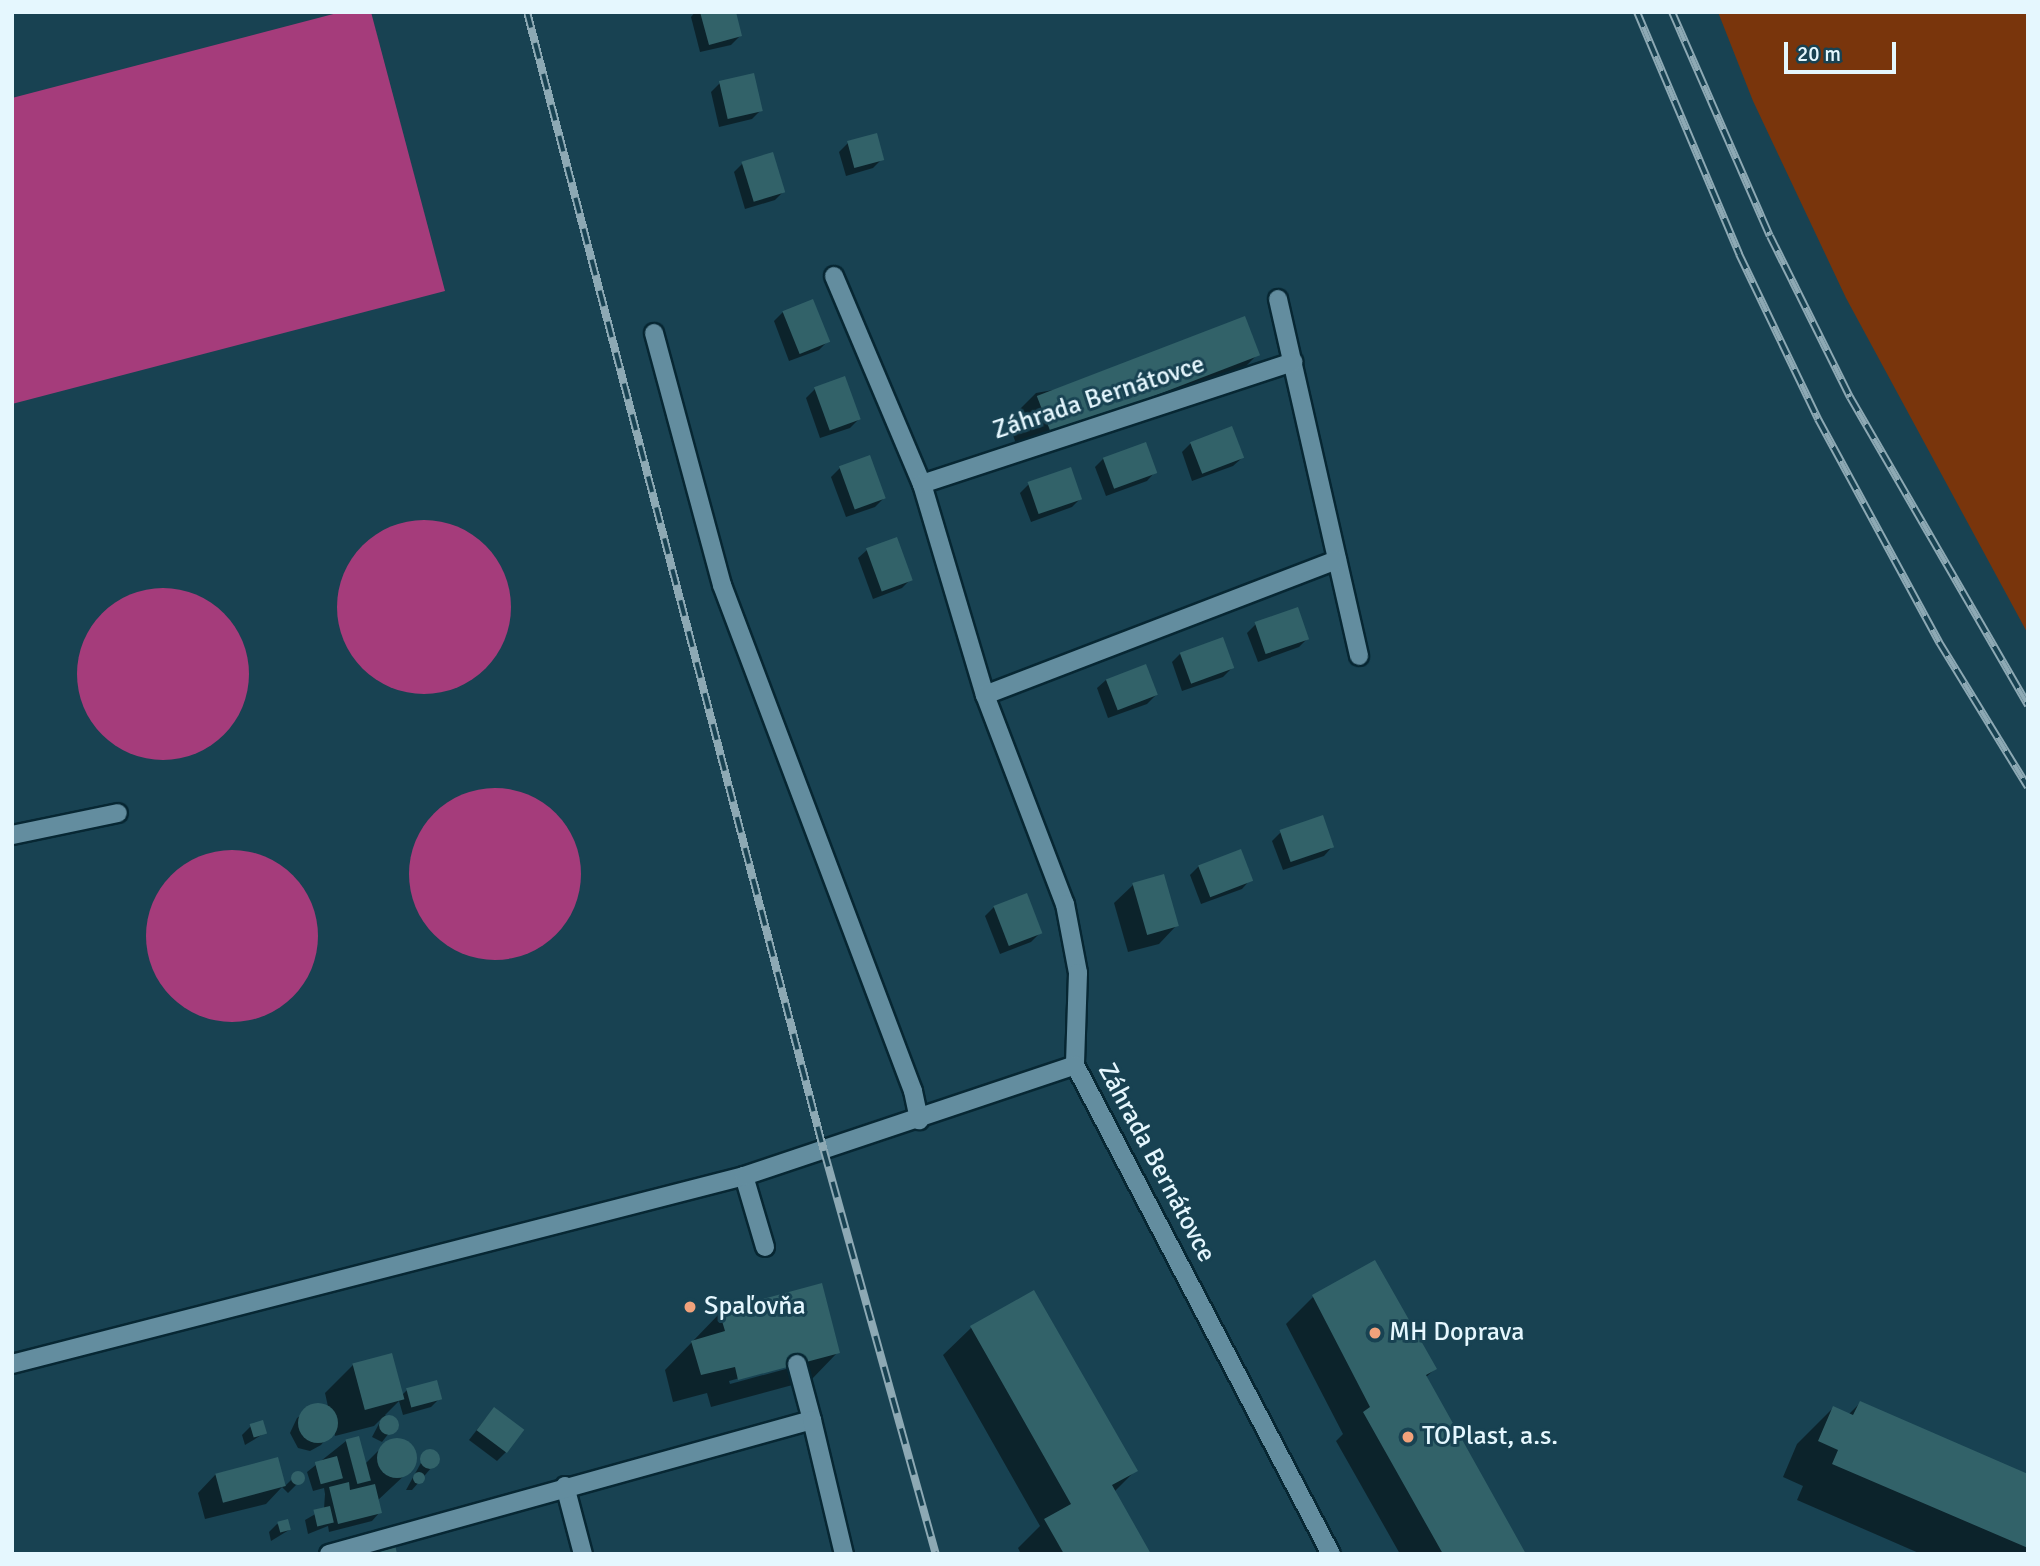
<!DOCTYPE html>
<html>
<head>
<meta charset="utf-8">
<style>
	body { margin:0 }
	#map { position:relative; width:2040px; height:1566px; overflow:hidden; background:#184252; font-family:Signika,sans-serif }
	div>[style] { position:absolute }
	.green>* { inset:0; background:#79350c }
	.water>* { inset:0; background:#a53c7b }
	.round { border-radius:50% }
	.shadow>* { inset:0; background:#0007 }
	.building>* { inset:0; background:#326269; transform-origin:0 0 }
	.roads { filter:drop-shadow(2px 0 #072733) drop-shadow(-2px 0 #072733) drop-shadow(0 2px #072733) drop-shadow(0 -2px #072733) }
	.lane>* { height:18px; margin:-9px; padding:0 9px; transform-origin:9px; border-radius:9px; background:#638d9f }
	.street>* { height:18px; margin:-9px; padding:0 9px; transform-origin:9px; border-radius:9px; background:#638d9f }
	.rail>* { height:8px; margin-top:-4px; transform-origin:0; background:repeating-linear-gradient(90deg,#184252 0 16px,#8da9b4 0 32px); box-sizing:border-box; border-block:2px solid #8da9b4 }
	.dots>* { width:19px; height:19px; translate:-50% -50%; box-sizing:border-box; border:4px solid #184252; border-radius:50% }
	span { translate:-50% -50%; white-space:nowrap; text-align:center; line-height:1.15; -webkit-text-stroke:6px #184252; paint-order:stroke }
	.street-label { font-size:26px; color:#e5f7fe }
	.poi-label { font-size:26px; color:#e5f7fe }
	.left { translate:0 -50%; text-align:left }
	.frame { position:absolute; inset:0; border:14px solid #e5f7fe; pointer-events:none }
	.scale { position:absolute; left:1784px; top:42px; width:112px; height:32px; box-sizing:border-box; border:4px solid #e5f7fe; border-top:0; padding-left:9px; font-size:21px; line-height:24px; white-space:nowrap; color:#e5f7fe; -webkit-text-stroke:5px #184252; paint-order:stroke }
</style>
</head>
<body>
<div id="map">
	<div class="green">
		<div style="clip-path:polygon(1718px 12px,2028px 12px,2028px 634px,1846px 298px,1753px 101px)"></div>
	</div>
	<div class="water">
		<div style="clip-path:polygon(341px 12px,371px 12px,445px 291px,12px 404px,12px 98px)"></div>
		<div class="round" style="left:337px;top:520px;width:174px;height:174px"></div>
		<div class="round" style="left:77px;top:588px;width:172px;height:172px"></div>
		<div class="round" style="left:409px;top:788px;width:172px;height:172px"></div>
		<div class="round" style="left:146px;top:850px;width:172px;height:172px"></div>
	</div>
	<div class="shadow">
		<div style="clip-path:polygon(695px 12px,734px 12px,740px 36px,731px 45px,700px 52px,691px 17px)"></div>
		<div style="clip-path:polygon(720px 83px,761px 110px,752px 119px,719px 127px,711px 92px)"></div>
		<div style="clip-path:polygon(848px 143px,882px 159px,873px 168px,846px 176px,839px 152px)"></div>
		<div style="clip-path:polygon(743px 163px,784px 191px,775px 200px,745px 209px,734px 172px)"></div>
		<div style="clip-path:polygon(783px 312px,828px 341px,819px 350px,789px 361px,774px 321px)"></div>
		<div style="clip-path:polygon(1258px 354px,1230px 382px,1021px 458px,1008px 421px,1036px 393px)"></div>
		<div style="clip-path:polygon(815px 389px,859px 419px,850px 428px,820px 438px,806px 398px)"></div>
		<div style="clip-path:polygon(1191px 443px,1242px 458px,1233px 466px,1192px 481px,1182px 452px)"></div>
		<div style="clip-path:polygon(1104px 458px,1155px 472px,1147px 481px,1106px 496px,1095px 467px)"></div>
		<div style="clip-path:polygon(840px 468px,884px 498px,875px 507px,846px 517px,831px 477px)"></div>
		<div style="clip-path:polygon(1029px 484px,1080px 499px,1072px 507px,1031px 522px,1020px 493px)"></div>
		<div style="clip-path:polygon(867px 550px,911px 579px,902px 588px,873px 599px,858px 558px)"></div>
		<div style="clip-path:polygon(1256px 624px,1307px 639px,1299px 647px,1258px 662px,1247px 633px)"></div>
		<div style="clip-path:polygon(1181px 653px,1232px 668px,1223px 677px,1182px 691px,1172px 662px)"></div>
		<div style="clip-path:polygon(1106px 680px,1156px 695px,1147px 704px,1108px 718px,1097px 688px)"></div>
		<div style="clip-path:polygon(1281px 832px,1332px 847px,1324px 856px,1283px 870px,1272px 841px)"></div>
		<div style="clip-path:polygon(1199px 866px,1250px 880px,1242px 889px,1201px 904px,1190px 875px)"></div>
		<div style="clip-path:polygon(1133px 885px,1177px 925px,1159px 944px,1128px 952px,1114px 903px)"></div>
		<div style="clip-path:polygon(994px 907px,1040px 933px,1031px 942px,1000px 954px,985px 916px)"></div>
		<div style="clip-path:polygon(1034px 1292px,1135px 1471px,1114px 1492px,1149px 1554px,1021px 1554px,1018px 1548px,1040px 1526px,943px 1355px,971px 1328px)"></div>
		<div style="clip-path:polygon(1313px 1297px,1435px 1369px,1425px 1378px,1524px 1554px,1400px 1554px,1336px 1441px,1343px 1434px,1286px 1324px)"></div>
		<div style="clip-path:polygon(evenodd,720px 1313px,838px 1352px,811px 1380px,711px 1407px,707px 1393px,673px 1402px,665px 1370px,720px 1313px,808px 1359px,808px 1363px,730px 1384px,729px 1381px,808px 1359px)"></div>
		<div style="clip-path:polygon(353px 1365px,401px 1396px,407px 1390px,440px 1398px,431px 1407px,403px 1415px,399px 1401px,385px 1415px,396px 1424px,382px 1442px,372px 1437px,382px 1418px,374px 1426px,335px 1436px,334px 1429px,321px 1445px,310px 1451px,298px 1448px,290px 1433px,297px 1418px,317px 1405px,329px 1411px,325px 1393px)"></div>
		<div style="clip-path:polygon(1860px 1403px,2028px 1476px,2028px 1554px,1921px 1554px,1797px 1500px,1803px 1486px,1783px 1477px,1797px 1444px,1833px 1408px,1848px 1415px)"></div>
		<div style="clip-path:polygon(486px 1418px,506px 1452px,497px 1461px,469px 1440px)"></div>
		<div style="clip-path:polygon(251px 1426px,265px 1433px,245px 1445px,242px 1435px)"></div>
		<div style="clip-path:polygon(400px 1440px,412px 1449px,415px 1458px,408px 1472px,377px 1501px,380px 1512px,372px 1521px,329px 1532px,328px 1526px,308px 1534px,305px 1520px,324px 1509px,325px 1494px,324px 1488px,313px 1491px,307px 1472px,346px 1441px,365px 1464px,385px 1444px)"></div>
		<div style="clip-path:polygon(427px 1452px,435px 1455px,432px 1467px,412px 1490px,406px 1490px)"></div>
		<div style="clip-path:polygon(277px 1459px,285px 1486px,298px 1473px,303px 1478px,288px 1493px,282px 1487px,266px 1504px,205px 1519px,198px 1493px,216px 1474px)"></div>
		<div style="clip-path:polygon(277px 1524px,289px 1530px,271px 1541px,269px 1532px)"></div>
	</div>
	<div class="building">
		<div style="clip-path:polygon(700px 12px,736px 12px,742px 36px,709px 45px)"></div>
		<div style="left:754px;top:73px;width:39px;height:36px;rotate:77deg"></div>
		<div style="left:877px;top:133px;width:28px;height:31px;rotate:75deg"></div>
		<div style="left:773px;top:152px;width:42px;height:33px;rotate:73deg"></div>
		<div style="left:813px;top:299px;width:46px;height:33px;rotate:68deg"></div>
		<div style="left:1245px;top:316px;width:42px;height:223px;rotate:69deg"></div>
		<div style="left:845px;top:376px;width:46px;height:33px;rotate:70deg"></div>
		<div style="left:1232px;top:426px;width:34px;height:45px;rotate:69deg"></div>
		<div style="left:1146px;top:442px;width:33px;height:46px;rotate:70deg"></div>
		<div style="left:870px;top:455px;width:46px;height:33px;rotate:70deg"></div>
		<div style="left:1071px;top:467px;width:34px;height:46px;rotate:71deg"></div>
		<div style="left:897px;top:537px;width:46px;height:33px;rotate:70deg"></div>
		<div style="left:1298px;top:607px;width:34px;height:46px;rotate:71deg"></div>
		<div style="left:1223px;top:637px;width:33px;height:46px;rotate:70deg"></div>
		<div style="left:1146px;top:664px;width:33px;height:43px;rotate:69deg"></div>
		<div style="left:1323px;top:815px;width:34px;height:46px;rotate:71deg"></div>
		<div style="left:1241px;top:849px;width:34px;height:46px;rotate:69deg"></div>
		<div style="left:1164px;top:874px;width:54px;height:33px;rotate:74deg"></div>
		<div style="left:1027px;top:893px;width:43px;height:36px;rotate:69deg"></div>
		<div style="clip-path:polygon(1375px 1260px,1437px 1369px,1426px 1375px,1526px 1554px,1443px 1554px,1363px 1412px,1370px 1407px,1312px 1295px)"></div>
		<div style="clip-path:polygon(822px 1283px,840px 1353px,738px 1380px,735px 1367px,701px 1375px,691px 1341px,725px 1331px,719px 1311px)"></div>
		<div style="clip-path:polygon(1034px 1290px,1138px 1471px,1112px 1485px,1151px 1554px,1064px 1554px,1044px 1519px,1071px 1504px,970px 1326px)"></div>
		<div style="left:392px;top:1353px;width:48px;height:41px;rotate:75deg"></div>
		<div style="left:437px;top:1380px;width:20px;height:32px;rotate:75deg"></div>
		<div style="clip-path:polygon(1860px 1401px,2028px 1474px,2028px 1548px,1832px 1464px,1838px 1450px,1818px 1441px,1833px 1406px,1853px 1415px)"></div>
		<div class="round" style="left:298px;top:1403px;width:40px;height:40px"></div>
		<div style="left:494px;top:1407px;width:38px;height:29px;rotate:37deg"></div>
		<div class="round" style="left:379px;top:1415px;width:20px;height:20px"></div>
		<div style="left:263px;top:1420px;width:14px;height:14px;rotate:73deg"></div>
		<div style="left:359px;top:1436px;width:46px;height:14px;rotate:75deg"></div>
		<div class="round" style="left:377px;top:1438px;width:40px;height:40px"></div>
		<div class="round" style="left:420px;top:1449px;width:20px;height:20px"></div>
		<div style="left:337px;top:1456px;width:23px;height:23px;rotate:75deg"></div>
		<div style="left:278px;top:1457px;width:30px;height:65px;rotate:75deg"></div>
		<div class="round" style="left:291px;top:1471px;width:14px;height:14px"></div>
		<div class="round" style="left:413px;top:1472px;width:12px;height:12px"></div>
		<div style="clip-path:polygon(349px 1482px,350px 1490px,375px 1484px,382px 1513px,338px 1524px,329px 1487px)"></div>
		<div style="left:330px;top:1506px;width:17px;height:17px;rotate:77deg"></div>
		<div style="left:288px;top:1519px;width:11px;height:11px;rotate:75deg"></div>
		<div style="clip-path:polygon(395px 1544px,397px 1554px,373px 1554px,372px 1550px)"></div>
	</div>
	<div class="roads">
		<div class="lane">
			<div style="left:654px;top:333px;width:261px;rotate:74.9deg"></div>
			<div style="left:722px;top:585px;width:541px;rotate:69.32deg"></div>
			<div style="left:913px;top:1091px;width:30px;rotate:78deg"></div>
			<div style="left:12px;top:835px;width:108px;rotate:-11.7deg"></div>
			<div style="left:744px;top:1176px;width:74px;rotate:73.5deg"></div>
			<div style="left:797px;top:1364px;width:58px;rotate:75deg"></div>
			<div style="left:565px;top:1486px;width:70px;rotate:75.2deg"></div>
			<div style="left:329px;top:1554px;width:501px;rotate:-15.51deg"></div>
			<div style="left:812px;top:1420px;width:138px;rotate:76.6deg"></div>
		</div>
		<div class="street">
			<div style="left:834px;top:276px;width:226px;rotate:67.1deg"></div>
			<div style="left:922px;top:484px;width:220px;rotate:73.4deg"></div>
			<div style="left:985px;top:695px;width:224px;rotate:69.1deg"></div>
			<div style="left:1065px;top:904px;width:70px;rotate:79.3deg"></div>
			<div style="left:1078px;top:973px;width:92px;rotate:91.9deg"></div>
			<div style="left:1075px;top:1065px;width:552px;rotate:62.37deg"></div>
			<div style="left:1278px;top:299px;width:366px;rotate:77.2deg"></div>
			<div style="left:922px;top:484px;width:391px;rotate:-18.2deg"></div>
			<div style="left:985px;top:695px;width:377px;rotate:-21deg"></div>
			<div style="left:12px;top:1364px;width:756px;rotate:-14.4deg"></div>
			<div style="left:744px;top:1176px;width:349px;rotate:-18.5deg"></div>
		</div>
	</div>
	<div class="rail">
		<div style="left:527px;top:12px;width:1177px;rotate:75.39deg"></div>
		<div style="left:824px;top:1151px;width:418px;rotate:74.5deg"></div>
		<div style="left:1637px;top:12px;width:263px;rotate:67.1deg"></div>
		<div style="left:1739px;top:254px;width:183px;rotate:64.4deg"></div>
		<div style="left:1818px;top:419px;width:254px;rotate:61.5deg"></div>
		<div style="left:1939px;top:642px;width:170px;rotate:58.5deg"></div>
		<div style="left:1672px;top:12px;width:244px;rotate:66.4deg"></div>
		<div style="left:1770px;top:236px;width:180px;rotate:63.6deg"></div>
		<div style="left:1850px;top:397px;width:356px;rotate:60deg"></div>
	</div>
	<div class="dots">
		<div style="left:690px;top:1307px;background:#f1a27b"></div>
		<div style="left:1375px;top:1333px;background:#f1a27b"></div>
		<div style="left:1408px;top:1437px;background:#f1a27b"></div>
	</div>
	<div class="street-label">
		<span style="left:1099px;top:398px;rotate:-18deg">Záhrada Bernátovce</span>
		<span style="left:1156px;top:1163px;rotate:62deg">Záhrada Bernátovce</span>
	</div>
	<div class="poi-label">
		<span class="left" style="left:704px;top:1307px">Spaľovňa</span>
		<span class="left" style="left:1389px;top:1333px">MH Doprava</span>
		<span class="left" style="left:1422px;top:1437px">TOPlast, a.s.</span>
	</div>
	<div class="frame"></div>
	<div class="scale">20 m</div>
</div>
</body>
</html>
